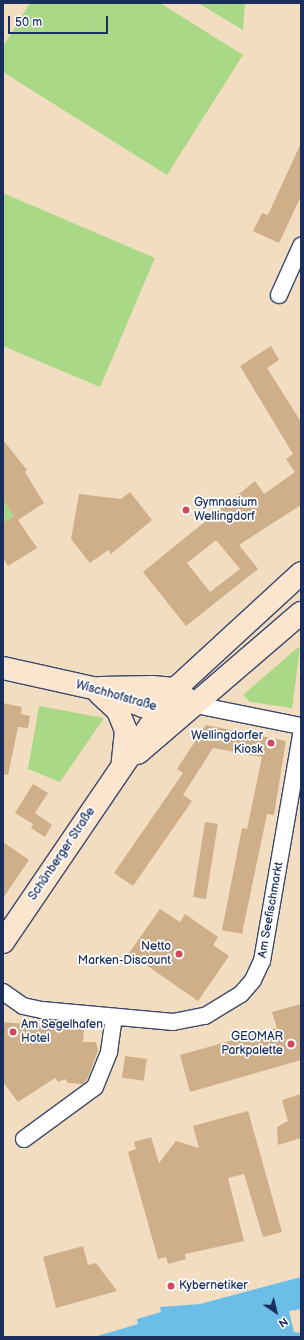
<!DOCTYPE html>
<html>
<head>
<meta charset="utf-8">
<style>
	body { margin:0 }
	#map { position:relative; width:304px; height:1340px; overflow:hidden; background:#f2ddc0; font-family:"Balsamiq Sans",sans-serif }
	div>[style] { position:absolute }
	.green>* { inset:0; background:#a9d987 }
	.water>* { inset:0; background:#6bbee7 }
	.pier>* { inset:0; background:#f2ddc0 }
	.building>* { inset:0; background:#ceaf89; transform-origin:0 0 }
	.roads { filter:drop-shadow(1px 0 #3b496d) drop-shadow(-1px 0 #3b496d) drop-shadow(0 1px #3b496d) drop-shadow(0 -1px #3b496d) }
	.street>* { height:16px; margin:-8px; padding:0 8px; transform-origin:8px; border-radius:8px; background:#fff }
	.secondary>* { height:22px; margin:-11px; padding:0 11px; transform-origin:11px; border-radius:11px; background:#fce5cf }
	.dots>* { width:11px; height:11px; translate:-50% -50%; box-sizing:border-box; border:2px solid #fff; border-radius:50% }
	span { translate:-50% -50%; white-space:nowrap; text-align:center; line-height:1.15; -webkit-text-stroke:3.5px #fff; paint-order:stroke }
	.poi-label { font-size:12px; color:#1b2f5e }
	.left { translate:0 -50%; text-align:left }
	.right { translate:-100% -50%; text-align:right }
	.street-label { font-size:12px; color:#1b2f5e }
	.frame { position:absolute; inset:0; border:4px solid #1b2f5e; pointer-events:none }
	.north { position:absolute; left:256px; top:1292px; width:40px; height:40px; -webkit-text-stroke:3px #fff; paint-order:stroke; rotate:145deg; font-size:11px; font-weight:700; line-height:16px; text-align:center; color:#1b2f5e }
	.north::after { content:''; display:block; margin:auto; width:14px; height:18px; background:#1b2f5e; clip-path:polygon(50% 0,100% 100%,50% 72%,0 100%) }
	.scale { position:absolute; left:8px; top:16px; width:100px; height:18px; box-sizing:border-box; border:2px solid #1b2f5e; border-top:0; padding-left:5px; font-size:12px; line-height:14px; white-space:nowrap; color:#1b2f5e; -webkit-text-stroke:3px #fff; paint-order:stroke }
</style>
</head>
<body>
<div id="map">
	<div class="green">
		<div style="clip-path:polygon(30px 3px,160px 3px,243px 55px,167px 175px,3px 72px,3px 46px)"></div>
		<div style="clip-path:polygon(198px 3px,245px 3px,243px 30px)"></div>
		<div style="clip-path:polygon(3px 193px,155px 258px,100px 387px,3px 346px)"></div>
		<div style="clip-path:polygon(3px 500px,14px 516px,3px 523px)"></div>
		<div style="clip-path:polygon(297px 648px,300px 648px,292px 708px,250px 702px,243px 695px)"></div>
		<div style="clip-path:polygon(39px 706px,104px 718px,60px 782px,28px 769px)"></div>
	</div>
	<div class="water">
		<div style="clip-path:polygon(301px 1277px,301px 1337px,94px 1337px,138px 1324px,137px 1319px,161px 1312px,160px 1307px,200px 1304px)"></div>
	</div>
	<div class="pier">
		<div style="clip-path:polygon(301px 1309px,301px 1333px,294px 1332px,289px 1311px)"></div>
	</div>
	<div class="building">
		<div style="clip-path:polygon(301px 143px,301px 196px,279px 243px,253px 231px,262px 213px,268px 215px)"></div>
		<div style="clip-path:polygon(evenodd,271px 346px,279px 360px,267px 368px,301px 422px,301px 505px,239px 545px,258px 569px,186px 626px,143px 572px,255px 481px,264px 494px,295px 472px,286px 459px,293px 454px,240px 366px,271px 346px,216px 540px,240px 569px,210px 592px,187px 563px,216px 540px)"></div>
		<div style="clip-path:polygon(3px 440px,27px 470px,25px 472px,44px 503px,18px 520px,37px 548px,8px 566px,3px 558px,3px 523px,14px 516px,3px 500px)"></div>
		<div style="clip-path:polygon(130px 492px,152px 520px,111px 554px,108px 550px,90px 563px,71px 539px,79px 494px,121px 499px)"></div>
		<div style="clip-path:polygon(3px 703px,22px 707px,21px 714px,30px 716px,28px 728px,18px 727px,8px 775px,3px 774px)"></div>
		<div style="clip-path:polygon(206px 725px,286px 741px,274px 815px,267px 814px,242px 934px,222px 930px,242px 828px,247px 829px,262px 757px,213px 748px,183px 795px,192px 801px,133px 886px,114px 873px,183px 773px,177px 769px)"></div>
		<div style="clip-path:polygon(33px 784px,48px 793px,35px 813px,52px 825px,45px 837px,31px 828px,37px 817px,33px 824px,15px 813px)"></div>
		<div style="left:205px;top:822px;width:13px;height:76px;rotate:9deg"></div>
		<div style="clip-path:polygon(3px 842px,29px 860px,3px 898px)"></div>
		<div style="clip-path:polygon(160px 909px,180px 922px,185px 914px,218px 937px,213px 945px,229px 956px,198px 1001px,129px 953px)"></div>
		<div style="clip-path:polygon(301px 1004px,301px 1060px,190px 1092px,180px 1055px,277px 1028px,272px 1012px)"></div>
		<div style="clip-path:polygon(3px 1022px,84px 1029px,83px 1042px,96px 1042px,98px 1050px,88px 1078px,83px 1084px,68px 1083px,65px 1079px,58px 1082px,55px 1078px,18px 1102px,3px 1082px)"></div>
		<div style="left:125px;top:1056px;width:22px;height:22px;rotate:8deg"></div>
		<div style="clip-path:polygon(301px 1094px,301px 1138px,278px 1145px,277px 1127px,288px 1121px,282px 1100px)"></div>
		<div style="clip-path:polygon(248px 1111px,282px 1232px,263px 1237px,244px 1174px,228px 1178px,244px 1241px,185px 1254px,186px 1259px,168px 1264px,166px 1257px,158px 1259px,128px 1152px,136px 1149px,134px 1142px,151px 1137px,159px 1163px,176px 1141px,199px 1148px,193px 1126px)"></div>
		<div style="clip-path:polygon(83px 1246px,88px 1265px,96px 1263px,117px 1291px,56px 1308px,43px 1257px)"></div>
	</div>
	<div class="roads">
		<div class="street">
			<div style="left:279px;top:295px;width:54px;rotate:-65.8deg"></div>
			<div style="left:196px;top:705px;width:107px;rotate:11.3deg"></div>
			<div style="left:3px;top:992px;width:24px;rotate:35deg"></div>
			<div style="left:23px;top:1006px;width:19px;rotate:12deg"></div>
			<div style="left:42px;top:1010px;width:132px;rotate:5.2deg"></div>
			<div style="left:173px;top:1022px;width:33px;rotate:-11deg"></div>
			<div style="left:205px;top:1016px;width:42px;rotate:-31.4deg"></div>
			<div style="left:241px;top:994px;width:18px;rotate:-49deg"></div>
			<div style="left:253px;top:980px;width:21px;rotate:-65deg"></div>
			<div style="left:262px;top:961px;width:229px;rotate:-80.2deg"></div>
			<div style="left:24px;top:1139px;width:88px;rotate:-36.2deg"></div>
			<div style="left:95px;top:1087px;width:38px;rotate:-68deg"></div>
			<div style="left:109px;top:1052px;width:35px;rotate:-82deg"></div>
		</div>
		<div class="secondary">
			<div style="left:3px;top:668px;width:92px;rotate:12.5deg"></div>
			<div style="left:93px;top:688px;width:53px;rotate:19.8deg"></div>
			<div style="left:143px;top:706px;width:30px;rotate:4deg"></div>
			<div style="left:100px;top:688px;width:52px;rotate:-1.1deg"></div>
			<div style="left:152px;top:687px;width:23px;rotate:5deg"></div>
			<div style="left:175px;top:689px;width:13px;rotate:39deg"></div>
			<div style="left:100px;top:694px;width:25px;rotate:43deg"></div>
			<div style="left:118px;top:711px;width:22px;rotate:68deg"></div>
			<div style="left:126px;top:731px;width:31px;rotate:96deg"></div>
			<div style="left:138px;top:753px;width:215px;rotate:-40.7deg"></div>
			<div style="left:3px;top:942px;width:306px;rotate:-55.8deg"></div>
			<div style="left:175px;top:689px;width:171px;rotate:-42.6deg"></div>
		</div>
	</div>
	<div class="dots">
		<div style="left:186px;top:510px;background:#d1495b"></div>
		<div style="left:271px;top:743px;background:#d1495b"></div>
		<div style="left:179px;top:954px;background:#d1495b"></div>
		<div style="left:13px;top:1032px;background:#d1495b"></div>
		<div style="left:291px;top:1044px;background:#d1495b"></div>
		<div style="left:171px;top:1286px;background:#d1495b"></div>
	</div>
	<div class="poi-label">
		<span class="left" style="left:194px;top:510px">Gymnasium<br>Wellingdorf</span>
		<span class="right" style="left:263px;top:743px">Wellingdorfer<br>Kiosk</span>
		<span class="right" style="left:171px;top:954px">Netto<br>Marken-Discount</span>
		<span class="left" style="left:21px;top:1032px">Am Segelhafen<br>Hotel</span>
		<span class="right" style="left:283px;top:1044px">GEOMAR<br>Parkpalette</span>
		<span class="left" style="left:179px;top:1286px">Kybernetiker</span>
	</div>
	<div class="street-label">
		<span style="left:116px;top:696px;rotate:16deg">Wischhofstraße</span>
		<span style="left:62px;top:854px;rotate:-56deg">Schönberger Straße</span>
		<span style="left:271px;top:910px;rotate:-80deg">Am Seefischmarkt</span>
	</div>
	<div class="frame"></div>
	<div class="north">N</div>
	<div class="scale">50 m</div>
</div>
</body>
</html>
